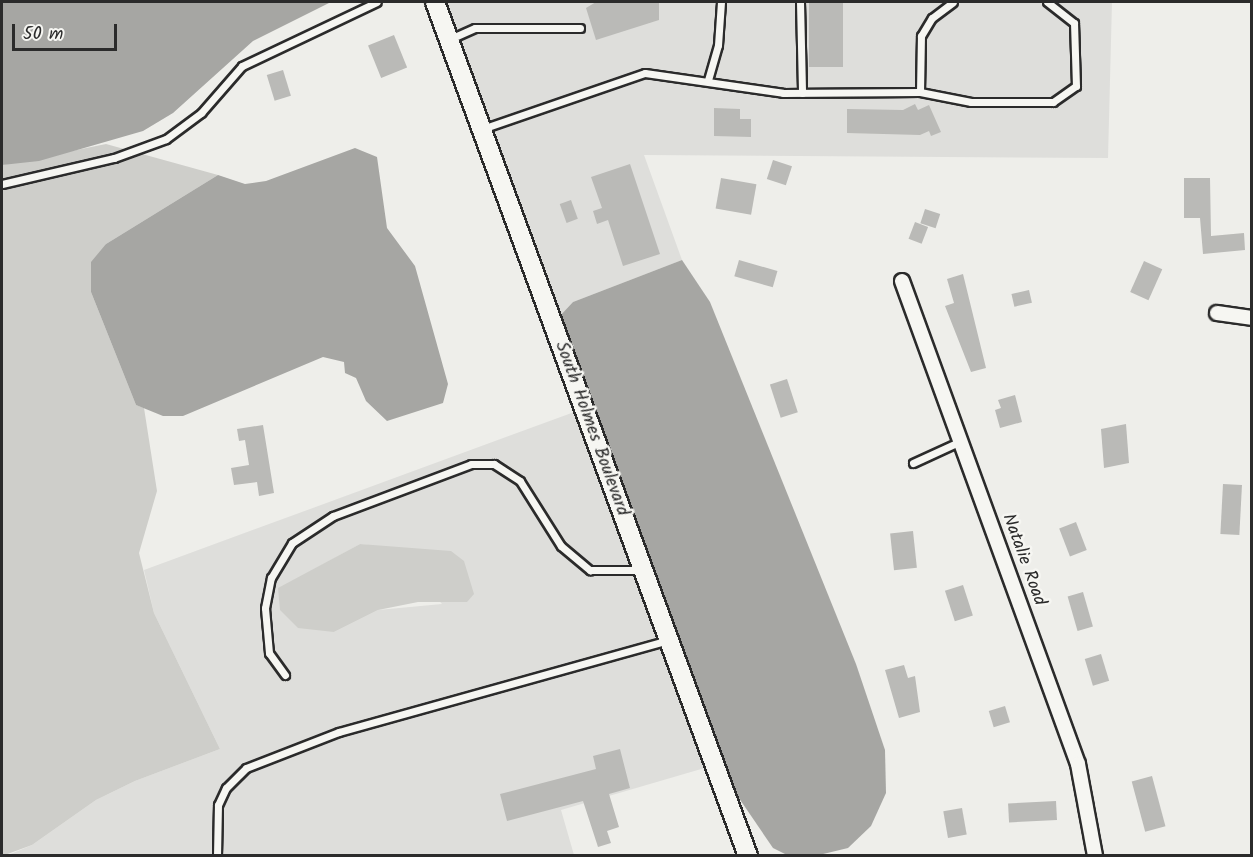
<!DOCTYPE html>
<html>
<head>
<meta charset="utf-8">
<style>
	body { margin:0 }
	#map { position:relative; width:1253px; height:857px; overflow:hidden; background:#eeeeea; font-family:Kalam,sans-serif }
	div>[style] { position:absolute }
	.built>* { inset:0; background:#dededb }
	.green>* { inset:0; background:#cececa }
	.water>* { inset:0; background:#a6a6a3 }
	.building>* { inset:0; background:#babab7; transform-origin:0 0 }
	.roads { filter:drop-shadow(2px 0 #2b2b2b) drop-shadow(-2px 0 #2b2b2b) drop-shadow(0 2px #2b2b2b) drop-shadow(0 -2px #2b2b2b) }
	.service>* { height:7px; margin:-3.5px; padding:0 3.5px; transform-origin:3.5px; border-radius:3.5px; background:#f6f6f2 }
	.minor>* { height:14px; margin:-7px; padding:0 7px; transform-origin:7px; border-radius:7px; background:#f6f6f2 }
	.secondary>* { height:18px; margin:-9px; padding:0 9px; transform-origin:9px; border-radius:9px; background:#f6f6f2 }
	span { translate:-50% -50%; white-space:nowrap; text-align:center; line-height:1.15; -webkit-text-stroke:5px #f6f6f2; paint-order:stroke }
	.street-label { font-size:18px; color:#2b2b2b }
	.frame { position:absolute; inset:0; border:3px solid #2b2b2b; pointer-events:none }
	.scale { position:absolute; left:12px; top:24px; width:105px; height:27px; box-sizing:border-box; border:3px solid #2b2b2b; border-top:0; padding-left:8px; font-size:18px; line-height:21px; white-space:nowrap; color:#2b2b2b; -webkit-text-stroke:4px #f6f6f2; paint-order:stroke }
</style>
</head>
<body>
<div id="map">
	<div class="built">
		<div style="clip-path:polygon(443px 2px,1112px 2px,1108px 158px,644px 155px,682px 260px,573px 302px,558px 318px)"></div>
		<div style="clip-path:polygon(evenodd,577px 411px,708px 767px,561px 810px,574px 855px,6px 856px,32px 845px,96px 800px,135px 781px,220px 749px,154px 613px,144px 570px,577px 411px,360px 544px,393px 548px,442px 604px,378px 610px,334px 632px,278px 589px,360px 544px)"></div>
	</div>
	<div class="green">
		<div style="clip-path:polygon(106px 144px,218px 175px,106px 244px,91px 292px,136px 405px,144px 408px,157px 491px,139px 553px,154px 613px,220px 749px,135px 781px,96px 800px,32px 845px,2px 856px,2px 165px)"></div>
		<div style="clip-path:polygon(360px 544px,451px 551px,464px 561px,474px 594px,467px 602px,418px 602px,378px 610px,334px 632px,298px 628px,280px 610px,278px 588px)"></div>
	</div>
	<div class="water">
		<div style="clip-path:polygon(2px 2px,331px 2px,253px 41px,173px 113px,143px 131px,39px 161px,2px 165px)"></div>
		<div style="clip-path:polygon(355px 148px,377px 157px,387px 228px,415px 266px,448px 384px,443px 403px,387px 421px,366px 401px,356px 378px,345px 373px,344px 362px,323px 357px,183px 416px,163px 416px,136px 405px,91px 292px,91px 262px,106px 244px,218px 175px,245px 184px,266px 181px)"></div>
		<div style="clip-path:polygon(682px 260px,710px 302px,856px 664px,885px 750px,886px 793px,871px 826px,848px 848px,819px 855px,789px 856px,773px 848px,730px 785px,558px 318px,573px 302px)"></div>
	</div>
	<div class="building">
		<div style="clip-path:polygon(596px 2px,659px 2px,659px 20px,596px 40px,586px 8px)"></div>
		<div style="left:809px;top:2px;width:34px;height:65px"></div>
		<div style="left:394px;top:35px;width:35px;height:28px;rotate:68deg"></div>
		<div style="left:283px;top:70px;width:27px;height:17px;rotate:73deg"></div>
		<div style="clip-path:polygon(915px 104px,918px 110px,929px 105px,941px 132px,931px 136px,929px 131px,920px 135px,847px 133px,847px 109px,903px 110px)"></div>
		<div style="clip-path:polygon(714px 108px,740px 109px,740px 119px,751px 119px,751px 137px,714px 136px)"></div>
		<div style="left:773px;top:160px;width:20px;height:20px;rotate:18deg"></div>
		<div style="clip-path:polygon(630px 164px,660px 254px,623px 266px,608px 220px,597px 224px,593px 211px,602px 208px,591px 177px)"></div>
		<div style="left:721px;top:178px;width:36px;height:31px;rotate:10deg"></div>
		<div style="clip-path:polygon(1184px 178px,1210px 178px,1211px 236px,1244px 233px,1245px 250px,1203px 254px,1200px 218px,1184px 218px)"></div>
		<div style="left:571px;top:200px;width:20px;height:12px;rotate:70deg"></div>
		<div style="left:925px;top:209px;width:16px;height:15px;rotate:18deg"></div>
		<div style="left:915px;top:222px;width:14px;height:18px;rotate:21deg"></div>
		<div style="left:739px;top:260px;width:40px;height:17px;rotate:16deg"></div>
		<div style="left:1144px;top:261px;width:20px;height:34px;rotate:24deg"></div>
		<div style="clip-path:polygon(963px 274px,986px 368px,971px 372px,945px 306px,954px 303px,947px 279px)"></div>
		<div style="left:1029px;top:290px;width:13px;height:18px;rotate:77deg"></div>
		<div style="left:787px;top:379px;width:35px;height:18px;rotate:72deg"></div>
		<div style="clip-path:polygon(1015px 395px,1022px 422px,1000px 428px,995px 410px,1001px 408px,998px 400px)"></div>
		<div style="clip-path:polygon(1126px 424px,1129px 463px,1104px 468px,1101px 429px)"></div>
		<div style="clip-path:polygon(263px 425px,274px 493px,259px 496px,257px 482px,234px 485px,231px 468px,249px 465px,245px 440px,239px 441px,237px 429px)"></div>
		<div style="left:1223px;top:484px;width:19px;height:50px;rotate:3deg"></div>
		<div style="left:1076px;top:522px;width:30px;height:18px;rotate:69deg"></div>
		<div style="left:913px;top:531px;width:37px;height:23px;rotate:84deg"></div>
		<div style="left:963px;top:585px;width:32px;height:19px;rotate:72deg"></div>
		<div style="left:1083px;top:592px;width:36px;height:16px;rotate:74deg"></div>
		<div style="left:1101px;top:654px;width:28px;height:17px;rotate:73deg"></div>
		<div style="clip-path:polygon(904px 665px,908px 678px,915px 676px,920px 712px,899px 718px,885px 670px)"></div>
		<div style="left:1005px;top:706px;width:17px;height:17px;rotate:73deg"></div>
		<div style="clip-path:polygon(620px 749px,630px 788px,609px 794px,619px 827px,607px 831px,611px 843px,598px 847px,583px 801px,507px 821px,500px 794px,596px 769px,593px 756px)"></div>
		<div style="left:1152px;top:776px;width:52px;height:21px;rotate:75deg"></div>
		<div style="left:1056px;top:801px;width:19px;height:48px;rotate:87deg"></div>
		<div style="left:962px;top:808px;width:27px;height:19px;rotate:80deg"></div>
	</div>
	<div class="roads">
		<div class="service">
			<div style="left:800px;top:2px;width:91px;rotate:88.7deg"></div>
			<div style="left:450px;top:39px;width:27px;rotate:-24deg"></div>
			<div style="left:475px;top:28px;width:105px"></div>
			<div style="left:708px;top:80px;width:36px;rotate:-74deg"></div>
			<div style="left:718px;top:45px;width:43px;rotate:-86deg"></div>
			<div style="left:920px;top:92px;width:56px;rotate:-89deg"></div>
			<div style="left:921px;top:36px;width:21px;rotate:-59deg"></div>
			<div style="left:932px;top:18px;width:26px;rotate:-37deg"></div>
			<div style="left:482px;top:129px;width:172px;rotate:-19deg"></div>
			<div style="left:645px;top:73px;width:139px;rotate:8.2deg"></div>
			<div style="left:783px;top:93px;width:137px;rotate:-0.4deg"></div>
			<div style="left:920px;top:92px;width:52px;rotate:11.1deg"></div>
			<div style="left:971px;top:102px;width:82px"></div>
			<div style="left:1053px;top:102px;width:28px;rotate:-35deg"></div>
			<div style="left:1076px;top:86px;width:63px;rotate:-91.8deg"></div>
			<div style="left:1074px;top:23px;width:34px;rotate:-142deg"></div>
			<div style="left:2px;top:184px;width:115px;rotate:-13.1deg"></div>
			<div style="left:114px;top:158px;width:55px;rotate:-20.1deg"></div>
			<div style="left:166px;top:139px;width:44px;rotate:-36.6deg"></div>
			<div style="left:201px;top:113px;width:62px;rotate:-48.9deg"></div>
			<div style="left:242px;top:66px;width:149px;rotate:-25.4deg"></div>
			<div style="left:913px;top:463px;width:53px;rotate:-24.6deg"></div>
			<div style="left:285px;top:675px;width:27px;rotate:-126deg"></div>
			<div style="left:269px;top:653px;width:45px;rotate:-95.1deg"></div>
			<div style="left:265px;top:608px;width:31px;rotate:-79deg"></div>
			<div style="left:271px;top:578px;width:41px;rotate:-59deg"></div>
			<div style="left:292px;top:543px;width:49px;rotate:-33.4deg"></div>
			<div style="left:333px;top:516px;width:147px;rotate:-20.6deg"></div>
			<div style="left:471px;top:464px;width:23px"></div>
			<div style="left:494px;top:464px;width:31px;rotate:33deg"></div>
			<div style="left:520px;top:481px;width:77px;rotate:57.8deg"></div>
			<div style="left:561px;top:546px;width:38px;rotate:40deg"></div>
			<div style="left:590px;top:570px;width:50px"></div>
			<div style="left:217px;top:856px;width:51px;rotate:-88.9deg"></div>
			<div style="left:218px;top:805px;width:19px;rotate:-65deg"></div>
			<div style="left:226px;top:788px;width:28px;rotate:-45deg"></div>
			<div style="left:246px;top:768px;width:100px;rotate:-21.2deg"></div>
			<div style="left:339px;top:732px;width:342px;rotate:-15.6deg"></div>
		</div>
		<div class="minor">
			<div style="left:902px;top:281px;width:514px;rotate:69.98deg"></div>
			<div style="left:1078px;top:764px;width:94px;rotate:79.5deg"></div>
			<div style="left:1217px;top:313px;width:35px;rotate:8deg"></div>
		</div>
		<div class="secondary">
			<div style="left:435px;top:2px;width:910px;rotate:69.87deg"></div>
		</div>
	</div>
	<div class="street-label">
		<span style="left:591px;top:429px;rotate:70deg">South Holmes Boulevard</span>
		<span style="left:1023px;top:560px;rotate:70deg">Natalie Road</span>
	</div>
	<div class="frame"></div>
	<div class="scale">50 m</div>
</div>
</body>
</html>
